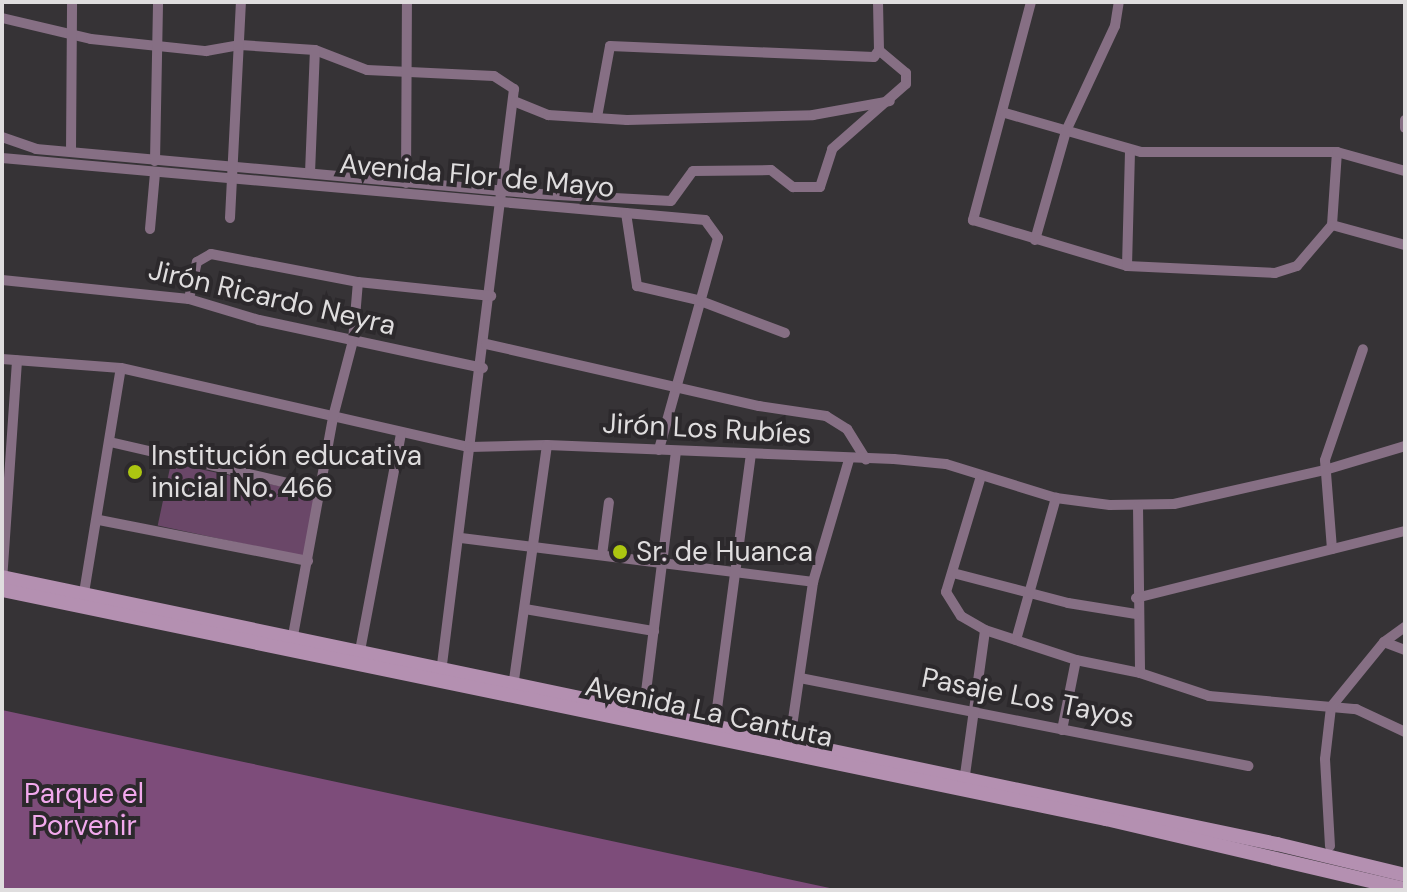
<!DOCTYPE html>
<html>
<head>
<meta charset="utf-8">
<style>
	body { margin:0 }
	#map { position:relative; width:1407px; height:892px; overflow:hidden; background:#363336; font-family:"DM Sans",sans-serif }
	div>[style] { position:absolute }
	.green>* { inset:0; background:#6a4768; transform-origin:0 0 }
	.forest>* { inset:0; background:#7d4c7a }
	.street>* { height:10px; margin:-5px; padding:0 5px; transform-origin:5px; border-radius:5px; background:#866f84 }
	.secondary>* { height:14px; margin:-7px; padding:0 7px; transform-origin:7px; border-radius:7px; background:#b490b1 }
	.dots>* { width:22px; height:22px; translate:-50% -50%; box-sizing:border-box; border:4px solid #2c292c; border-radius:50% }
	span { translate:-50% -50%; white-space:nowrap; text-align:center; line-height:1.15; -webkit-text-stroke:8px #2c292c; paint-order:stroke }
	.street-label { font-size:28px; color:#dfddde }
	.poi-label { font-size:28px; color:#dfddde }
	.left { translate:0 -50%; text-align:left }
	.park-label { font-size:28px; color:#f2a9ed }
	.frame { position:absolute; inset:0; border:4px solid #dfddde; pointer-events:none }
</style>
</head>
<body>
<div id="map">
	<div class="green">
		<div style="left:171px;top:463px;width:149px;height:64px;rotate:12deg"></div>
	</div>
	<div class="forest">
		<div style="clip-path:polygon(2px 710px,839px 890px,2px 890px)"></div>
	</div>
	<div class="street">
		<div style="left:1031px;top:2px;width:226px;rotate:104.9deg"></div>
		<div style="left:973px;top:220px;width:161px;rotate:16.6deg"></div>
		<div style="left:1127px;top:266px;width:148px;rotate:2.7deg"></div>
		<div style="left:1275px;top:273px;width:23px;rotate:-18deg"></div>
		<div style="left:1297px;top:266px;width:54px;rotate:-49.5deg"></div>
		<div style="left:1332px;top:225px;width:73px;rotate:-86.1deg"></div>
		<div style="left:2px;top:18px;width:91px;rotate:13.3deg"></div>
		<div style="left:91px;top:39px;width:116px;rotate:6deg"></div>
		<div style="left:206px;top:51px;width:35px;rotate:-10deg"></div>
		<div style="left:240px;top:45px;width:75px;rotate:3.8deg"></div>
		<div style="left:315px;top:50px;width:56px;rotate:21deg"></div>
		<div style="left:367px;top:70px;width:127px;rotate:2.7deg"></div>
		<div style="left:494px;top:76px;width:24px;rotate:33deg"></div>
		<div style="left:514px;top:89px;width:589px;rotate:97.13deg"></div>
		<div style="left:516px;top:102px;width:35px;rotate:22deg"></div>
		<div style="left:548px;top:115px;width:79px;rotate:3.6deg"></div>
		<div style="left:627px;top:120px;width:186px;rotate:-1.5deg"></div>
		<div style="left:813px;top:115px;width:78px;rotate:-10.3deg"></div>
		<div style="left:1005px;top:113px;width:141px;rotate:16deg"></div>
		<div style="left:1141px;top:152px;width:196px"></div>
		<div style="left:1337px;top:152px;width:71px;rotate:15.6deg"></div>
		<div style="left:597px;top:117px;width:72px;rotate:-79.6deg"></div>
		<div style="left:610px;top:46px;width:264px;rotate:2.4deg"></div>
		<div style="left:874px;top:57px;width:9px;rotate:-54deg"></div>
		<div style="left:879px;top:50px;width:48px;rotate:-91.2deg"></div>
		<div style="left:1405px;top:120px;width:8px;rotate:90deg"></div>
		<div style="left:2px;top:137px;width:36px;rotate:19deg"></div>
		<div style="left:36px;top:149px;width:505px;rotate:5.11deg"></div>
		<div style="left:539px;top:194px;width:132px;rotate:3deg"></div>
		<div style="left:671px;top:201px;width:37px;rotate:-54deg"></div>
		<div style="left:693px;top:171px;width:78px;rotate:-0.7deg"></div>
		<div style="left:771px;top:170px;width:28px;rotate:38deg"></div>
		<div style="left:793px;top:187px;width:27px"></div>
		<div style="left:820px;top:187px;width:40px;rotate:-72deg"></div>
		<div style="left:832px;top:149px;width:98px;rotate:-41.3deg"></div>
		<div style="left:906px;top:84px;width:11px;rotate:-90deg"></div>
		<div style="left:906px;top:73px;width:35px;rotate:-140deg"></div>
		<div style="left:71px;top:152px;width:150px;rotate:-89.6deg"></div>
		<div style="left:2px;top:158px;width:706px;rotate:5.04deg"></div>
		<div style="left:705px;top:220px;width:22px;rotate:54deg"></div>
		<div style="left:718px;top:238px;width:220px;rotate:105.6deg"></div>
		<div style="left:155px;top:161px;width:159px;rotate:-88.9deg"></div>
		<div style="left:310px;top:173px;width:123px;rotate:-87.7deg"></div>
		<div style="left:406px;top:183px;width:181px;rotate:-89.7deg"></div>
		<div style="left:626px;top:213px;width:74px;rotate:81.4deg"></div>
		<div style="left:637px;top:286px;width:63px;rotate:12.9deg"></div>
		<div style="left:698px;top:300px;width:93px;rotate:20.8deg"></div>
		<div style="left:230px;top:218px;width:216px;rotate:-87.1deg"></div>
		<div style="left:1332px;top:225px;width:76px;rotate:15.3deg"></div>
		<div style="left:150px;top:229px;width:56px;rotate:-84.9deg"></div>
		<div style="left:1035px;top:240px;width:113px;rotate:-74.1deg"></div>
		<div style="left:1066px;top:131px;width:116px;rotate:-65deg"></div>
		<div style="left:1115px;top:26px;width:24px;rotate:-81deg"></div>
		<div style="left:1127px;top:266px;width:115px;rotate:-88.5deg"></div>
		<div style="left:2px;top:280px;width:188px;rotate:5.8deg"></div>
		<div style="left:189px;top:299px;width:73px;rotate:16.7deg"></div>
		<div style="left:259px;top:320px;width:229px;rotate:12.1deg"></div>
		<div style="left:189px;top:299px;width:38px;rotate:-78deg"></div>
		<div style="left:197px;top:262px;width:16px;rotate:-30deg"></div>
		<div style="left:211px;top:254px;width:150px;rotate:10.8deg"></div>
		<div style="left:358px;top:282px;width:134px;rotate:6deg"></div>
		<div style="left:486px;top:344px;width:280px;rotate:12.8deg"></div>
		<div style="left:759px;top:406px;width:68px;rotate:8.5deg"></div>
		<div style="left:826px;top:416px;width:25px;rotate:32deg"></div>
		<div style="left:847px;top:429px;width:36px;rotate:58deg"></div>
		<div style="left:2px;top:359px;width:119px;rotate:4.3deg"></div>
		<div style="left:121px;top:368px;width:358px;rotate:12.8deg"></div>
		<div style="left:470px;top:447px;width:77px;rotate:-1.5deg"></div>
		<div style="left:547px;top:445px;width:347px;rotate:2.3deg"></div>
		<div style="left:894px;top:459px;width:52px;rotate:5.5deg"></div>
		<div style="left:946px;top:464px;width:115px;rotate:17.2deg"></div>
		<div style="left:1056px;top:498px;width:54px;rotate:7.4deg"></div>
		<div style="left:1110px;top:505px;width:64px;rotate:-0.9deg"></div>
		<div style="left:1174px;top:504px;width:155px;rotate:-12.7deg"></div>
		<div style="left:1325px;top:470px;width:84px;rotate:-16.7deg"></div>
		<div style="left:110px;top:442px;width:219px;rotate:13deg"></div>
		<div style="left:981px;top:476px;width:121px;rotate:106.8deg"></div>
		<div style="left:946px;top:592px;width:28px;rotate:58deg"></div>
		<div style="left:961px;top:616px;width:28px;rotate:30deg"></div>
		<div style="left:985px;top:630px;width:96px;rotate:18.2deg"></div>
		<div style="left:1076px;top:660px;width:65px;rotate:11.5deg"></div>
		<div style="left:1140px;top:673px;width:73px;rotate:18.4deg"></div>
		<div style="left:1209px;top:696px;width:148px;rotate:5.1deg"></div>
		<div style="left:1356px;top:709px;width:54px;rotate:25.1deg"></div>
		<div style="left:1138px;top:506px;width:167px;rotate:89.3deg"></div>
		<div style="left:99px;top:520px;width:213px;rotate:11.1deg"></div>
		<div style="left:461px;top:538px;width:355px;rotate:7.1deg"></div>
		<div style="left:1332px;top:549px;width:89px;rotate:-94.5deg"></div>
		<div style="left:1325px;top:460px;width:117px;rotate:-71.1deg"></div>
		<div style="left:602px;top:555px;width:53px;rotate:-82.5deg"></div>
		<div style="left:953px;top:573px;width:119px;rotate:14.6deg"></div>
		<div style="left:1068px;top:603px;width:69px;rotate:9.2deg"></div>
		<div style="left:2px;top:581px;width:221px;rotate:-86.1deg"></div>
		<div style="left:1136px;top:598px;width:277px;rotate:-14deg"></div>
		<div style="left:83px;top:599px;width:234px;rotate:-80.7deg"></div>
		<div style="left:525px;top:609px;width:131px;rotate:9.7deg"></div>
		<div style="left:1016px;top:640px;width:148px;rotate:-74.3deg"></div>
		<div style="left:292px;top:641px;width:228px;rotate:-79.6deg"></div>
		<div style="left:333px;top:417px;width:79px;rotate:-75.3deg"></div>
		<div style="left:353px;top:341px;width:59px;rotate:-85.2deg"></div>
		<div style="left:1384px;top:642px;width:26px;rotate:-36deg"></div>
		<div style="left:359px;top:656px;width:226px;rotate:-79.3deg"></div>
		<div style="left:800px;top:678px;width:457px;rotate:11.1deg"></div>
		<div style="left:513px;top:687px;width:244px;rotate:-82deg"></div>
		<div style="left:643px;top:716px;width:266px;rotate:-82.9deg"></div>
		<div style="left:1062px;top:730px;width:71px;rotate:-78.7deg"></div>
		<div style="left:714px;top:731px;width:278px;rotate:-82.4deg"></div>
		<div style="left:789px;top:747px;width:167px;rotate:-81.7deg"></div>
		<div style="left:813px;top:582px;width:127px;rotate:-73.6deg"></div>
		<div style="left:964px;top:782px;width:153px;rotate:-82.1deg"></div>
		<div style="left:1330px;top:846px;width:87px;rotate:-93.3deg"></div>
		<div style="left:1325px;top:759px;width:52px;rotate:-83.4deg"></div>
		<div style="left:1331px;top:707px;width:84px;rotate:-50.8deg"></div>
		<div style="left:1384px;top:642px;width:22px;rotate:21deg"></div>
	</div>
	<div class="secondary">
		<div style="left:2px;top:577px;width:1303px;rotate:11.83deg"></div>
		<div style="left:1277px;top:844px;width:132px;rotate:13.6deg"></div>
		<div style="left:2px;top:590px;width:1128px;rotate:11.72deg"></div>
		<div style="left:1106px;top:819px;width:307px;rotate:13.2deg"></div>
	</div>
	<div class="dots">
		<div style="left:135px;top:472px;background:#acc611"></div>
		<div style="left:620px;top:552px;background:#acc611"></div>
	</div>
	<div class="street-label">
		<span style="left:477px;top:176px;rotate:5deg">Avenida Flor de Mayo</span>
		<span style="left:272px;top:298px;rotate:13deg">Jirón Ricardo Neyra</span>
		<span style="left:707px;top:429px;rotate:3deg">Jirón Los Rubíes</span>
		<span style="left:1028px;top:698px;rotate:11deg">Pasaje Los Tayos</span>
		<span style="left:709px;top:712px;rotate:12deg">Avenida La Cantuta</span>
	</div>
	<div class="poi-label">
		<span class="left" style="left:151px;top:472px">Institución educativa<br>inicial No. 466</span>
		<span class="left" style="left:636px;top:552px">Sr. de Huanca</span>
	</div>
	<div class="park-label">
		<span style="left:84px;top:810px">Parque el<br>Porvenir</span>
	</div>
	<div class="frame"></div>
</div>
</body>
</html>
